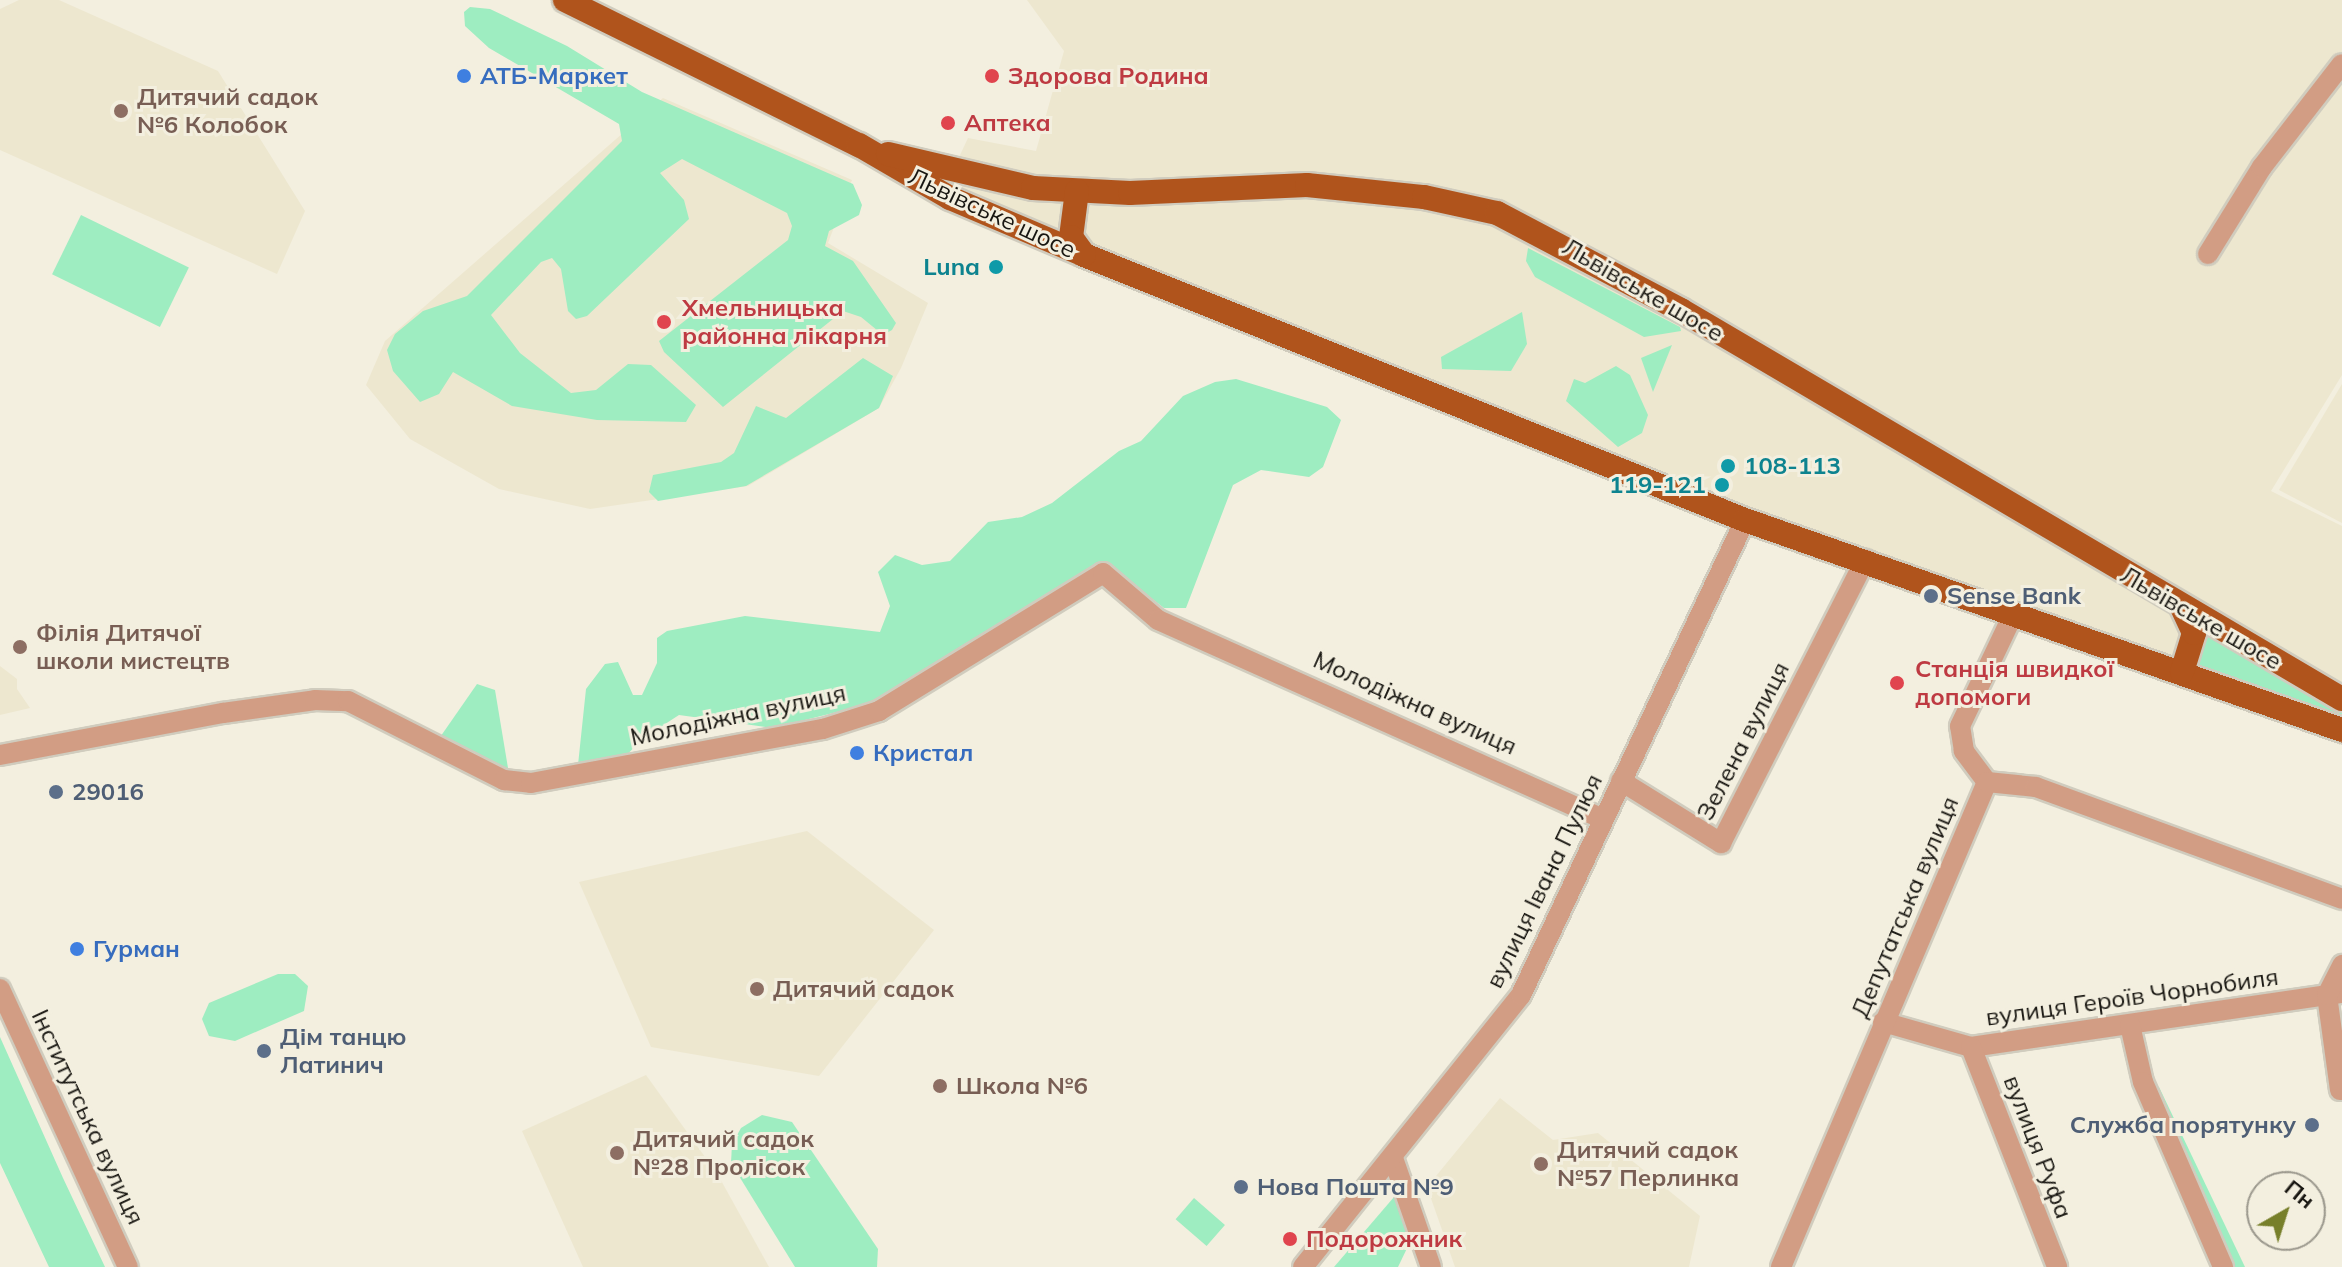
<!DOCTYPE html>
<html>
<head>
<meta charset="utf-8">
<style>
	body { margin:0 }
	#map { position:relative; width:2342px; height:1267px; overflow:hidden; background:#f3efdf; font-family:Mulish,sans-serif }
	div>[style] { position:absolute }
	.built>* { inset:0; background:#ede7cf }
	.green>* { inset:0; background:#9eedc1; transform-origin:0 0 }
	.roads { filter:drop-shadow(2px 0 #d0ccbe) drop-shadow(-2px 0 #d0ccbe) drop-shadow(0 2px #d0ccbe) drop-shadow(0 -2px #d0ccbe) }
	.minor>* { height:20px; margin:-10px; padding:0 10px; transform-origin:10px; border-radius:10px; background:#d29d84 }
	.major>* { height:24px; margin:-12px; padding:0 12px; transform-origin:12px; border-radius:12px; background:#b0541c }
	.dots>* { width:22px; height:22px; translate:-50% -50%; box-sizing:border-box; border:4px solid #f3efdf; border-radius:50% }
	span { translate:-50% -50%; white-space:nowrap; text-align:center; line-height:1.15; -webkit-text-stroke:6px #f3efdf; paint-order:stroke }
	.shop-label { font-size:24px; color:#366cbe; font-weight:700 }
	.left { translate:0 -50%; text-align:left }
	.health-label { font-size:24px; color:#be3a42; font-weight:700 }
	.education-label { font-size:24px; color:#785e54; font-weight:700 }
	.street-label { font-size:24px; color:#181611 }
	.culture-label { font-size:24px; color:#0d838f; font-weight:700 }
	.right { translate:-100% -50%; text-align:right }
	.service-label { font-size:24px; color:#4e5e75; font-weight:700 }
	.north { position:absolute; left:2246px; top:1171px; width:80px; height:80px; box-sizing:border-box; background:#f3efdf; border:2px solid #9b988d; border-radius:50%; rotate:39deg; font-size:22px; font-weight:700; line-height:32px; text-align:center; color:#181611 }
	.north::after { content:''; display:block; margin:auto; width:28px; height:36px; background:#777f2a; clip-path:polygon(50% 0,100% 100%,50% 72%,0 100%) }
</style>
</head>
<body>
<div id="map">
	<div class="built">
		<div style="clip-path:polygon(19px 0,59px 0,218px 71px,305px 211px,277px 274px,0 150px,0 9px)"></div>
		<div style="clip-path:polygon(1027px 0,2342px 0,2342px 375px,2271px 491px,2342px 526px,2342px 719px,1748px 513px,945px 187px,968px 138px,1036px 151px,1064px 51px)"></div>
		<div style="clip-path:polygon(663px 98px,852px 180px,828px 243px,928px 303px,901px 368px,879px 408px,748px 486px,590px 509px,499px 489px,410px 439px,366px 385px,385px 341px)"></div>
		<div style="clip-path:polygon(2342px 384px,2342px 523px,2279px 490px)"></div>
		<div style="clip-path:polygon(0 666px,17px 679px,17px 689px,30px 708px,0 715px)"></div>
		<div style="clip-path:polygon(807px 831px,934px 930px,819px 1076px,651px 1047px,579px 882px)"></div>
		<div style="clip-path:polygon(646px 1075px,718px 1175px,769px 1267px,583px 1267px,522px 1131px)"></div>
		<div style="clip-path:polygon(1500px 1098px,1553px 1140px,1598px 1133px,1700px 1216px,1689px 1267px,1455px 1267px,1427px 1187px)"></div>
	</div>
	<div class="green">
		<div style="clip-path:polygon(470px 7px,490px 9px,567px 46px,642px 92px,853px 184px,862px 205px,859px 215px,829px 231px,825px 246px,853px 261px,896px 323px,892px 330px,883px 335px,861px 317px,843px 311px,723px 407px,664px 352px,659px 341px,788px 240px,792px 226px,787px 213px,682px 159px,660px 173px,684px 200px,689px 219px,587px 316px,576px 319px,568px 311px,561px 269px,552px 258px,541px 262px,491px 315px,520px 353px,571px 393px,596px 390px,628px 364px,651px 365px,696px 405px,686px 422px,597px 420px,512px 406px,453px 372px,439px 394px,420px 402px,393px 371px,387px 350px,395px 334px,423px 311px,467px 296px,622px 141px,619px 124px,489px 48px,465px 26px,464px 12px)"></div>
		<div style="left:81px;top:215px;width:120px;height:66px;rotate:26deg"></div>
		<div style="clip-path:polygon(1528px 248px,1680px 327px,1681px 331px,1644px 337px,1535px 277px,1526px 261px)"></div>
		<div style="clip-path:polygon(1522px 312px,1527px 344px,1511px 371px,1442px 369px,1441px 357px)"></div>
		<div style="clip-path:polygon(1672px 345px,1653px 392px,1641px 358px)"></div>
		<div style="clip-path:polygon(863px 358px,893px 376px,879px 408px,746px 486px,658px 501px,649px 492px,653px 475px,721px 462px,734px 453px,756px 406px,786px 418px)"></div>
		<div style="clip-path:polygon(1616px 366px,1630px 375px,1648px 415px,1642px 433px,1618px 447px,1566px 401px,1574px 379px,1585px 383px)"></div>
		<div style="clip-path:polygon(1236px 379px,1327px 407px,1341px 420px,1323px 467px,1309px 477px,1261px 470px,1233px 485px,1186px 608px,1164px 608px,1108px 565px,885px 700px,773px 728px,679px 715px,642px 739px,621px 761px,578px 765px,586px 689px,605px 664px,618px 662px,633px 695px,642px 695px,657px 663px,657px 638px,667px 631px,745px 616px,880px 632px,890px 606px,878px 572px,895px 555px,922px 565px,950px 561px,988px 522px,1022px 517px,1052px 503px,1119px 451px,1141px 441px,1183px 396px,1215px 382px)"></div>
		<div style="clip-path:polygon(2190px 621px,2342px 699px,2342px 730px,2182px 672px)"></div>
		<div style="clip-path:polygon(477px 684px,495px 690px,510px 780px,436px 743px)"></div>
		<div style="clip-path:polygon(278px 974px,295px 974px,308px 986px,304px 1011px,235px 1041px,209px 1036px,202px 1019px,209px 1003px)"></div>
		<div style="clip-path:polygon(0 1037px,63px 1178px,105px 1267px,49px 1267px,0 1163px)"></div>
		<div style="clip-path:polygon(2154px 1085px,2159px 1087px,2245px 1267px,2232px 1267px)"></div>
		<div style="clip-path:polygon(762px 1115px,792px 1122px,878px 1249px,877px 1267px,795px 1267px,731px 1163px,732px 1144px,741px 1128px)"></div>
		<div style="clip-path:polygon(1394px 1197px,1411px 1240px,1398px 1267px,1334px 1267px)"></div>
		<div style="left:1194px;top:1198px;width:41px;height:28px;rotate:41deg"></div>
	</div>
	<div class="roads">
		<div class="minor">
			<div style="left:2208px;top:254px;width:102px;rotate:-58.2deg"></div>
			<div style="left:2262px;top:167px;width:130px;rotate:-52.2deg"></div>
			<div style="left:0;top:755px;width:227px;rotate:-10.7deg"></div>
			<div style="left:223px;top:713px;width:93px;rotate:-8deg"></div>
			<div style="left:315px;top:700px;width:33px;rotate:2deg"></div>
			<div style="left:348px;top:701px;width:175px;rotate:26.9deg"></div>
			<div style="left:504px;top:780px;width:27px;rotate:6deg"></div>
			<div style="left:531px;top:783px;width:297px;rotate:-10.5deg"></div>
			<div style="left:823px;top:729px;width:59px;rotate:-17.8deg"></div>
			<div style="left:879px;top:711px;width:263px;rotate:-31.6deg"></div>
			<div style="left:1103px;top:573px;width:72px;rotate:40.5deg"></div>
			<div style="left:1158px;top:620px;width:487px;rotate:24.1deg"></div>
			<div style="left:1621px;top:781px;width:118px;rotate:31.8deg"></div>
			<div style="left:1721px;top:843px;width:318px;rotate:-63deg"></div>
			<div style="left:1987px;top:782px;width:39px;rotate:-127deg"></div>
			<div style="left:1964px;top:751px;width:25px;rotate:-99deg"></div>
			<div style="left:1960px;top:726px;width:125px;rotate:-64.5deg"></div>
			<div style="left:0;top:989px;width:306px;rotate:65.3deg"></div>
			<div style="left:1883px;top:1022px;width:91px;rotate:15.9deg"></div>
			<div style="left:1971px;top:1047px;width:375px;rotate:-8.3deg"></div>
			<div style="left:2130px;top:1025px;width:58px;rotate:77.2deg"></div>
			<div style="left:2143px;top:1082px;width:202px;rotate:66.6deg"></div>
			<div style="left:1971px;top:1047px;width:236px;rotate:68.6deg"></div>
			<div style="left:2340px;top:1090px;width:96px;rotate:-97.8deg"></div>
			<div style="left:2327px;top:995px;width:34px;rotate:-63deg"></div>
			<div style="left:1393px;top:1158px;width:115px;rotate:70.8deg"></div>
			<div style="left:1303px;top:1267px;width:349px;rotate:-51.3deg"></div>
			<div style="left:1521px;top:995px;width:525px;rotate:-64.75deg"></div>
			<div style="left:1781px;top:1267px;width:527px;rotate:-66.99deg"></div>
			<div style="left:1987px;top:782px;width:49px;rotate:5.8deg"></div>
			<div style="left:2036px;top:787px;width:326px;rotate:20.1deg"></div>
		</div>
		<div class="major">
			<div style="left:565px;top:0;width:328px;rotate:26.3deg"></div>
			<div style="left:859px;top:145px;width:105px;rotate:30.2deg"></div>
			<div style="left:950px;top:198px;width:146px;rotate:23deg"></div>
			<div style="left:1084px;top:255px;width:712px;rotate:21.85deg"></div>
			<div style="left:1745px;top:520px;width:633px;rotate:19.38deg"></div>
			<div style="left:888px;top:154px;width:149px;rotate:13.2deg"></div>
			<div style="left:1033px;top:188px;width:97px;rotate:3deg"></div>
			<div style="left:1130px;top:193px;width:177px;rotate:-2.6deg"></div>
			<div style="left:1307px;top:185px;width:118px;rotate:5.9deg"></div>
			<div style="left:1424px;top:197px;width:75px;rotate:12.4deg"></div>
			<div style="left:1497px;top:213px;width:208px;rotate:27.8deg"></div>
			<div style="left:1681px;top:310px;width:767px;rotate:30.48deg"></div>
			<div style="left:1077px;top:191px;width:46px;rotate:97.4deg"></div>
			<div style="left:1071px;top:237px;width:22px;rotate:54deg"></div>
			<div style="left:2182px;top:672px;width:41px;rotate:-72.9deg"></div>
			<div style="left:2194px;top:633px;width:29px;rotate:-115deg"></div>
		</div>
	</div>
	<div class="dots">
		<div style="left:464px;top:76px;background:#3f7fe0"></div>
		<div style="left:992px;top:76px;background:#e0444e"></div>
		<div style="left:121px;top:111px;background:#8d6e63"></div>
		<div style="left:948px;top:123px;background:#e0444e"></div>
		<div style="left:996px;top:267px;background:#0f9aa8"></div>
		<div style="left:664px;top:322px;background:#e0444e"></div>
		<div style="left:1728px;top:466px;background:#0f9aa8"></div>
		<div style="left:1722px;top:485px;background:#0f9aa8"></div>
		<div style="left:1931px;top:596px;background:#5c6f8a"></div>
		<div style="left:20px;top:647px;background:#8d6e63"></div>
		<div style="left:1897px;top:683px;background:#e0444e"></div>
		<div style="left:857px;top:753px;background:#3f7fe0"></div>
		<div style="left:56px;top:792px;background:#5c6f8a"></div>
		<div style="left:77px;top:949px;background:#3f7fe0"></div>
		<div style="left:757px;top:989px;background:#8d6e63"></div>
		<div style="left:264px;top:1051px;background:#5c6f8a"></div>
		<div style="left:940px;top:1086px;background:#8d6e63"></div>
		<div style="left:2312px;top:1125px;background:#5c6f8a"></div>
		<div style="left:617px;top:1153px;background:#8d6e63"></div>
		<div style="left:1541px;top:1164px;background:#8d6e63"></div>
		<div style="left:1241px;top:1187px;background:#5c6f8a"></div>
		<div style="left:1290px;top:1239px;background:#e0444e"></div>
	</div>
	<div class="shop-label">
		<span class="left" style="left:480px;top:76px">АТБ-Маркет</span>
		<span class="left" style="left:873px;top:753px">Кристал</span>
		<span class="left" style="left:93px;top:949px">Гурман</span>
	</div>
	<div class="health-label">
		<span class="left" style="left:1008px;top:76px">Здорова Родина</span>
		<span class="left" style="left:964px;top:123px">Аптека</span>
		<span class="left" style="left:682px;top:322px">Хмельницька<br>районна лікарня</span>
		<span class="left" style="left:1915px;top:683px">Станція швидкої<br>допомоги</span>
		<span class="left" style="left:1306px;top:1239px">Подорожник</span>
	</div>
	<div class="education-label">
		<span class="left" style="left:137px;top:111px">Дитячий садок<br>№6 Колобок</span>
		<span class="left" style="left:36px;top:647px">Філія Дитячої<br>школи мистецтв</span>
		<span class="left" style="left:773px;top:989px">Дитячий садок</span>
		<span class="left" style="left:956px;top:1086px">Школа №6</span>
		<span class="left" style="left:633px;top:1153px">Дитячий садок<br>№28 Пролісок</span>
		<span class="left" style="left:1557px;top:1164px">Дитячий садок<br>№57 Перлинка</span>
	</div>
	<div class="street-label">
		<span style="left:992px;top:213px;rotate:25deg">Львівське шосе</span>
		<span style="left:1643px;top:290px;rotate:30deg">Львівське шосе</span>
		<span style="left:2201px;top:618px;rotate:30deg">Львівське шосе</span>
		<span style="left:1415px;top:703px;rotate:24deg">Молодіжна вулиця</span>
		<span style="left:738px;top:715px;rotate:-12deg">Молодіжна вулиця</span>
		<span style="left:1743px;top:741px;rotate:-63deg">Зелена вулиця</span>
		<span style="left:1544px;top:881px;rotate:-64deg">вулиця Івана Пулюя</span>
		<span style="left:1905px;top:907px;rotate:-67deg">Депутатська вулиця</span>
		<span style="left:2132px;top:997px;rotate:-8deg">вулиця Героїв Чорнобиля</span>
		<span style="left:88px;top:1117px;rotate:65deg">Інститутська вулиця</span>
		<span style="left:2038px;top:1147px;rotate:69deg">вулиця Руфа</span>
	</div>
	<div class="culture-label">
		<span class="right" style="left:980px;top:267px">Luna</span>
		<span class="left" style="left:1744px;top:466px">108-113</span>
		<span class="right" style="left:1706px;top:485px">119-121</span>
	</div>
	<div class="service-label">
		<span class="left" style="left:1947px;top:596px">Sense Bank</span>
		<span class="left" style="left:72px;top:792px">29016</span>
		<span class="left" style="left:280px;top:1051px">Дім танцю<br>Латинич</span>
		<span class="right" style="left:2296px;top:1125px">Служба порятунку</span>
		<span class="left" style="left:1257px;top:1187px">Нова Пошта №9</span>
	</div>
	<div class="north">Пн</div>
</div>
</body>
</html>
